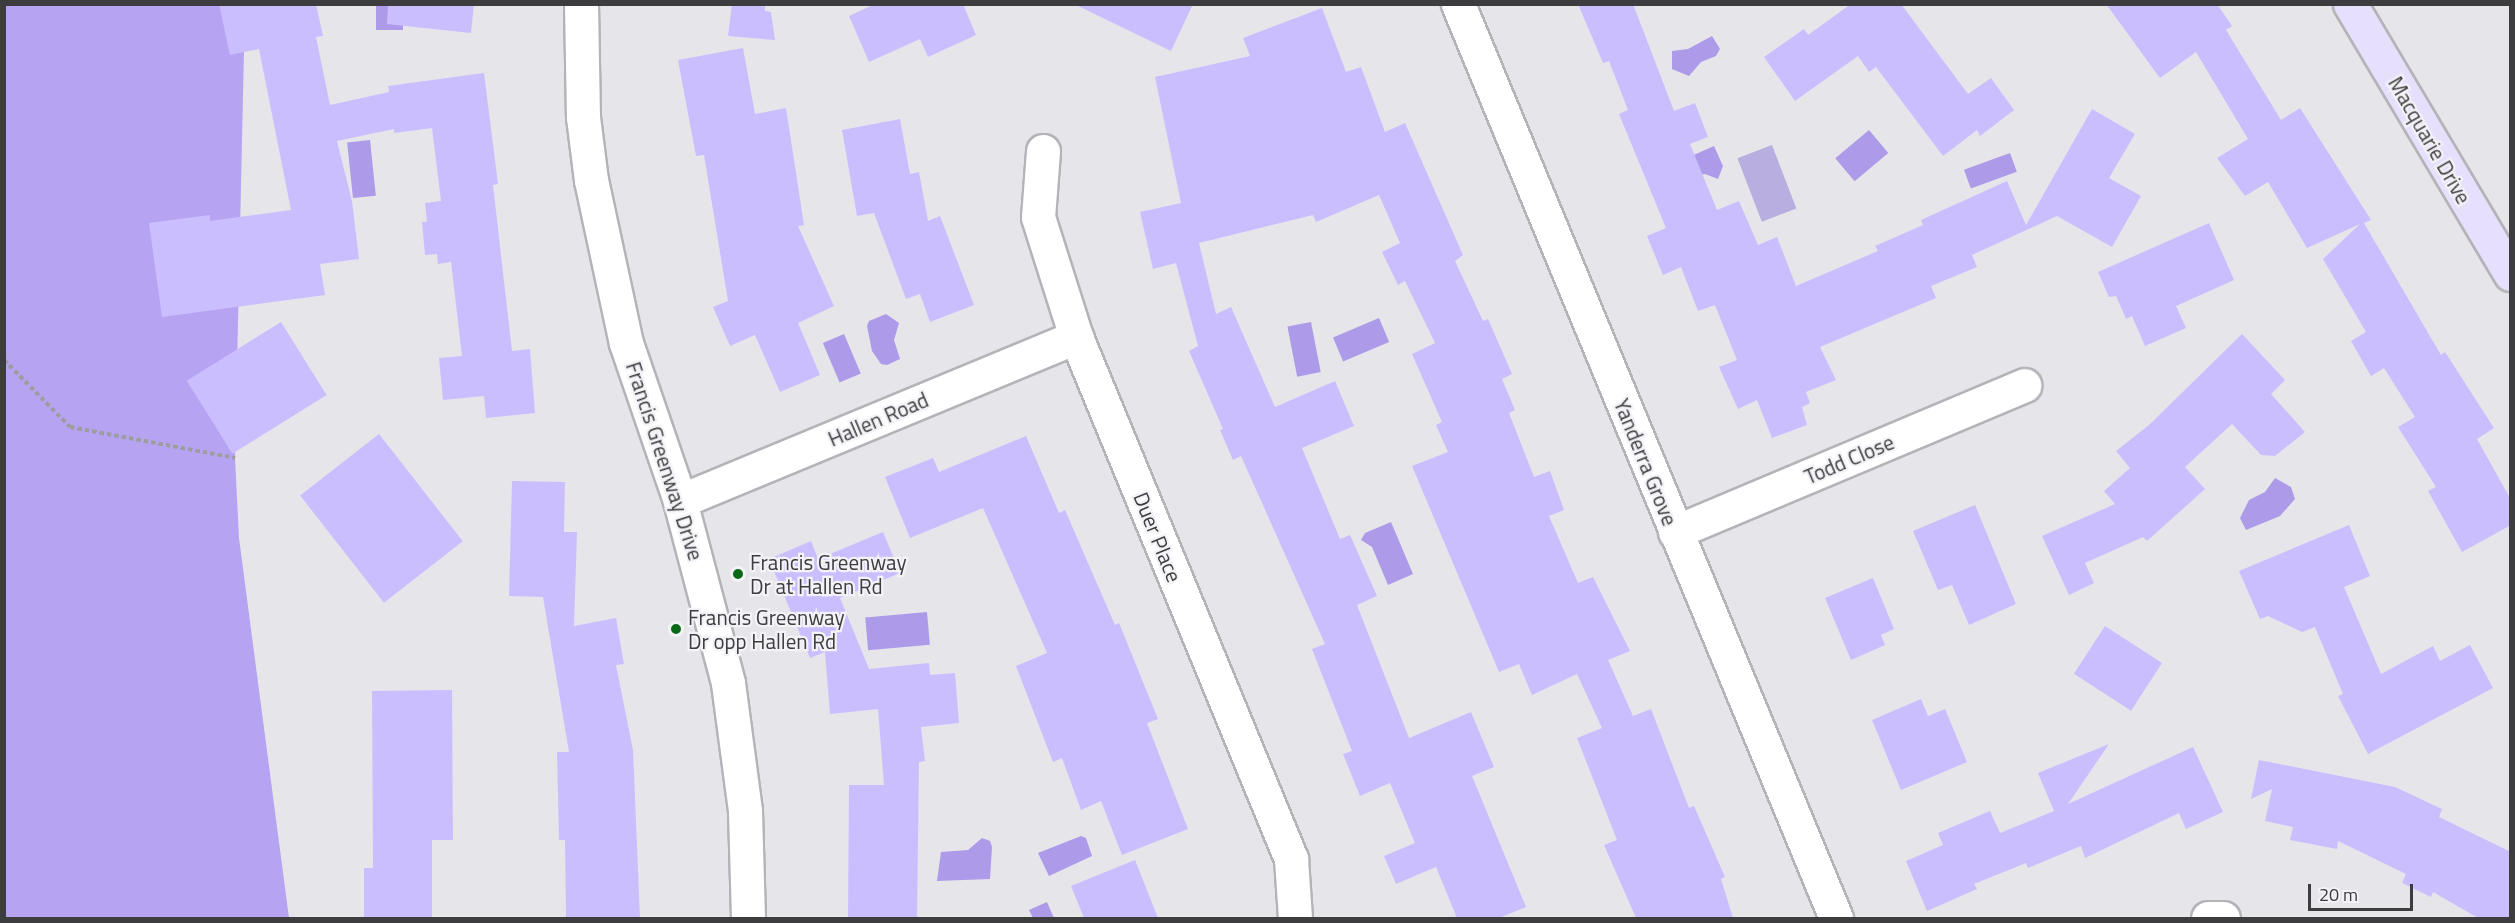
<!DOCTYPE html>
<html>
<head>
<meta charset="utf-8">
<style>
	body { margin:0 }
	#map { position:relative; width:2515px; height:923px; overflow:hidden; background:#e6e5ea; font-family:"Titillium Web",sans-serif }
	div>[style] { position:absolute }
	.green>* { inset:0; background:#b8aee0; transform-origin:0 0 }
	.forest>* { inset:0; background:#b6a4f3 }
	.water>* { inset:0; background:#ad9be9; transform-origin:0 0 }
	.building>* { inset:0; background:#cbbeff; transform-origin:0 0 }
	.path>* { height:4px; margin-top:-2px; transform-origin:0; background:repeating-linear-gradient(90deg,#9d9c9f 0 4.5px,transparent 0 7.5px) }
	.roads { filter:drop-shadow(2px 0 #b4b3b8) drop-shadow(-2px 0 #b4b3b8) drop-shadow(0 2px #b4b3b8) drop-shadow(0 -2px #b4b3b8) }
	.street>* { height:33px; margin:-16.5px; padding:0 16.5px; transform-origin:16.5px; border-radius:16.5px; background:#fff }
	.secondary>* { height:33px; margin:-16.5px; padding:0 16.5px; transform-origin:16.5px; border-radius:16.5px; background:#e7e0fd }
	.dots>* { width:16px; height:16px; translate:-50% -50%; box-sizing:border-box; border:3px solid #f3f2f7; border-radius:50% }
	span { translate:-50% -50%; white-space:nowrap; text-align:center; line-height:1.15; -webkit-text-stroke:4.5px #f3f2f7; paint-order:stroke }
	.street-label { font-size:21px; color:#3d3c3e }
	.poi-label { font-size:21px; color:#3d3c3e }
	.left { translate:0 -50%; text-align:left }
	.frame { position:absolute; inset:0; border:6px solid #3d3c3e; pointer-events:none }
	.scale { position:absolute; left:2308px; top:884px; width:105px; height:27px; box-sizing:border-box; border:3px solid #3d3c3e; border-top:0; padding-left:8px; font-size:18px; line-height:21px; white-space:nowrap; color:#3d3c3e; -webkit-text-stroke:4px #f3f2f7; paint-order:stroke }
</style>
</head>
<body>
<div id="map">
	<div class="green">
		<div style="left:1772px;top:145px;width:68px;height:37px;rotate:69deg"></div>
	</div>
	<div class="forest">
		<div style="clip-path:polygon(5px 5px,245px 5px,235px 458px,239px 538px,289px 918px,5px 918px)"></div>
	</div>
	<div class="water">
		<div style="left:376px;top:5px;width:27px;height:25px"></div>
		<div style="clip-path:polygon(1712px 36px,1720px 49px,1716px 56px,1701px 62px,1689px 76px,1672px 69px,1672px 51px,1688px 49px)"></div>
		<div style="left:1869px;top:130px;width:30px;height:44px;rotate:50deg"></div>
		<div style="left:370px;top:140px;width:56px;height:23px;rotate:84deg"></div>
		<div style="clip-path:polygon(1714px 146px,1723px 166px,1718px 179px,1705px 174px,1695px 176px,1671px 165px)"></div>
		<div style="left:2010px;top:153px;width:20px;height:49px;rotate:70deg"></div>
		<div style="clip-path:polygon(886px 314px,899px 323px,894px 340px,900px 359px,887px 365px,881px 364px,872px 351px,867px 326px,869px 321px)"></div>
		<div style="left:1379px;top:318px;width:26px;height:50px;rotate:67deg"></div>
		<div style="left:1311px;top:322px;width:51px;height:24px;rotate:79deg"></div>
		<div style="left:844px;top:334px;width:43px;height:23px;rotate:67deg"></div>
		<div style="clip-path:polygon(2275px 478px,2291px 487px,2295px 499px,2280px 516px,2246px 530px,2240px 518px,2249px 500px,2265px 492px)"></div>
		<div style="clip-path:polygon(1391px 522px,1413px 574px,1388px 585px,1372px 547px,1361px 540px,1365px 533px)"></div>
		<div style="left:927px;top:612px;width:33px;height:62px;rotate:85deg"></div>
		<div style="clip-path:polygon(1081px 836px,1086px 838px,1092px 856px,1049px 876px,1038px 853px)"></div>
		<div style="clip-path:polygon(982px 838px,990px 841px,992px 847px,990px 879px,937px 881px,941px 852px,968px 850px)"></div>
		<div style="clip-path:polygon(1047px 902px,1054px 918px,1033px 918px,1029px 910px)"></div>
	</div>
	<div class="building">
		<div style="clip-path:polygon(219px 4px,316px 4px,323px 36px,316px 37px,330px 105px,389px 92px,388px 86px,484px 73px,498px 184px,493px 185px,512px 351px,530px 349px,535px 413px,486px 418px,484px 396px,443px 400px,439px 358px,462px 356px,451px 262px,438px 264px,437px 254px,425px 255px,422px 222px,427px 222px,425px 203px,441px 201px,432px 128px,394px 133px,394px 129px,337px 141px,352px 201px,359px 259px,320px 264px,325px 295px,162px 317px,149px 223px,210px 215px,210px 221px,291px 210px,259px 49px,230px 55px)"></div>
		<div style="clip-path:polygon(388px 4px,474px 4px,471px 33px,387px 24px)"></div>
		<div style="clip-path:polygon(732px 4px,765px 4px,765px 11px,771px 12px,775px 40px,728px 36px)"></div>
		<div style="clip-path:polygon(875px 4px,963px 4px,976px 35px,928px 57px,920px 39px,869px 62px,849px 16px)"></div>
		<div style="clip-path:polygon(1074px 4px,1193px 4px,1171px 51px)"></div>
		<div style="clip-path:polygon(1578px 4px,1633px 4px,1674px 111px,1695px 103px,1708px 137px,1690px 144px,1717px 210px,1739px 201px,1758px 245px,1777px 237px,1796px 286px,1878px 251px,1875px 246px,1923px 225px,1921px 220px,2007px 181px,2026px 225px,2092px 109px,2135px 134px,2109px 178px,2141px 196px,2112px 247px,2057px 216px,1972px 255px,1977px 267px,1931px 286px,1936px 298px,1820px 347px,1836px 380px,1806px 392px,1810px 403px,1802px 407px,1807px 425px,1772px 438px,1757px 400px,1738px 409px,1719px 367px,1737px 360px,1715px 305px,1698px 311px,1681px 267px,1663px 275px,1647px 236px,1666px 228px,1619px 114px,1628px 110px,1609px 61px,1603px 63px)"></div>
		<div style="clip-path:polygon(1851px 4px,1901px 4px,1968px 94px,1991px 78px,2014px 110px,1980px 136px,1977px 130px,1943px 156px,1876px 67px,1869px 72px,1858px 56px,1795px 101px,1764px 57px,1804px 29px,1808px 35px)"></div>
		<div style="clip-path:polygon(2106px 4px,2217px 4px,2232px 26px,2226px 30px,2281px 120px,2300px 108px,2371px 220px,2364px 223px,2441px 355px,2445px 352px,2494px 428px,2477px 439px,2511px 500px,2511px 525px,2462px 552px,2428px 491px,2436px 487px,2398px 427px,2415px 417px,2384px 368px,2371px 376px,2351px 341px,2366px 332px,2323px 259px,2360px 224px,2307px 248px,2268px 182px,2245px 196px,2217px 158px,2248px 139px,2196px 52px,2160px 78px)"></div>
		<div style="clip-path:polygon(1322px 8px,1346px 72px,1361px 67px,1385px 132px,1405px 123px,1463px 255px,1455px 261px,1483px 321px,1488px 319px,1512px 374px,1502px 379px,1515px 410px,1509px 413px,1534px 477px,1550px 471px,1564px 510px,1549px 516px,1578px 583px,1593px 577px,1630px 651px,1608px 660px,1633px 716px,1651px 709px,1689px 808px,1694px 806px,1725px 877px,1721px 879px,1733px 918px,1636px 918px,1604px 845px,1617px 840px,1577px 738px,1602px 728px,1577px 674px,1532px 695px,1519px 664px,1499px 672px,1412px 466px,1448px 452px,1436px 425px,1442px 422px,1412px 354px,1435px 343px,1405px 281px,1398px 285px,1382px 252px,1400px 243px,1379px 195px,1316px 222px,1313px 215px,1199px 243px,1216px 314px,1231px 307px,1275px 407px,1335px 381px,1354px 426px,1302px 448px,1340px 539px,1350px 535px,1377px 596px,1357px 605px,1409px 738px,1471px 712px,1494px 767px,1472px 776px,1526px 907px,1499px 918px,1457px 918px,1436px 867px,1396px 884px,1384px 856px,1415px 843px,1390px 783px,1360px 796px,1343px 754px,1352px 751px,1312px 649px,1325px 644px,1241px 456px,1233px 460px,1220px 430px,1223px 429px,1189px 351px,1198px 346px,1176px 263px,1153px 269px,1140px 212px,1181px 203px,1155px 77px,1250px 56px,1243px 38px)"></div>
		<div style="clip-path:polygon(743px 48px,755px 114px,786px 108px,804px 225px,798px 226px,834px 306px,798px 323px,820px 375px,780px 392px,755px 335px,730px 346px,713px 307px,728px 301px,704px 155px,696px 156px,678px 60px)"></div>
		<div style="clip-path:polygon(900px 119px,910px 174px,919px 172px,928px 221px,940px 216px,974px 305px,930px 322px,920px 294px,906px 299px,874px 213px,857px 216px,842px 130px)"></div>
		<div style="clip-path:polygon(2209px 223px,2234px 280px,2176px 306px,2186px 328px,2145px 346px,2132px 316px,2126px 319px,2116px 296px,2109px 297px,2098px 272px)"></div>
		<div style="left:281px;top:322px;width:86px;height:111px;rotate:58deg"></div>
		<div style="clip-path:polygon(2242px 334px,2285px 380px,2271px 394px,2305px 432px,2275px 456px,2261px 455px,2232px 424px,2185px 467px,2205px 489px,2147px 541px,2143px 537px,2085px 563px,2094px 583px,2069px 595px,2042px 536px,2115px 504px,2104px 491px,2130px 468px,2116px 451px,2149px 425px)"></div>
		<div style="left:379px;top:434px;width:136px;height:100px;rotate:52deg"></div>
		<div style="clip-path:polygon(1026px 436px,1059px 513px,1065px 510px,1115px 625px,1119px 623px,1158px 719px,1147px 723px,1188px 829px,1122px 855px,1101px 801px,1081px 810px,1062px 758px,1053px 762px,1016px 666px,1047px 653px,983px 508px,910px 538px,885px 477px,933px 458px,939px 472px)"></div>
		<div style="clip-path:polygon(512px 481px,565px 482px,564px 532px,577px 532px,574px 626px,616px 618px,624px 664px,616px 665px,633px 750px,640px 918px,566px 918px,565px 840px,559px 840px,557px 752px,569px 752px,543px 597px,509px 596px)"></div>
		<div style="clip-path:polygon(1975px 505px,2016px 604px,1969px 625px,1952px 585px,1938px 590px,1913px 531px)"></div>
		<div style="clip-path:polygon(2349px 525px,2370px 576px,2344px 587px,2381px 674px,2433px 646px,2440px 661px,2470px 645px,2493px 688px,2368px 754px,2338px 696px,2343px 694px,2315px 627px,2302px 632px,2268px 616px,2260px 619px,2239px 571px)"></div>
		<div style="clip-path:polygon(883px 532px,900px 573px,840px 598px,869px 669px,929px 663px,930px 675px,955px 673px,959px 723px,921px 727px,925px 761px,919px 762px,917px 918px,848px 918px,849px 785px,884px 785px,878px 709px,830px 714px,825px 652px,810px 658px,769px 559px,811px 541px,818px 559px)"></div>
		<div style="clip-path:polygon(1873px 578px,1894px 629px,1881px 635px,1885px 645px,1851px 660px,1825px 598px)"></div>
		<div style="left:2105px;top:626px;width:68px;height:57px;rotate:33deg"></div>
		<div style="clip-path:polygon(452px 690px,453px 840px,432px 840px,432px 918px,364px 918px,364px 868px,373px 868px,372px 691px)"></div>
		<div style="clip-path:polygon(1921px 699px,1928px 716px,1945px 709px,1967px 762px,1901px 790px,1872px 720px)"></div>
		<div style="clip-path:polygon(2109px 744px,2068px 804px,2193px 747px,2223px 812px,2186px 829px,2179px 813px,2085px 858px,2081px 846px,2028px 868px,2026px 863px,1974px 884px,1977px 889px,1927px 911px,1906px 861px,1943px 845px,1938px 833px,1990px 811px,2000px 833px,2054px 811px,2038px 773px)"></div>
		<div style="clip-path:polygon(2259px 760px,2395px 787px,2442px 809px,2439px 817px,2511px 852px,2511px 918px,2478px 918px,2433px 892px,2431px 897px,2402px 883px,2406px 874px,2338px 841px,2337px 849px,2290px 840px,2293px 827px,2265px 821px,2272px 789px,2251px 799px)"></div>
		<div style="clip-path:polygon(1135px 860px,1158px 918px,1084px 918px,1071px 886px)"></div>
	</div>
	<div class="path">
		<div style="left:4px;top:360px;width:94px;rotate:45.4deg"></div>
		<div style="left:70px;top:427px;width:168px;rotate:10.6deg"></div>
	</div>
	<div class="roads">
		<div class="street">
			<div style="left:581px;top:4px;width:113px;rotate:89deg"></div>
			<div style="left:583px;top:117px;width:64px;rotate:82.8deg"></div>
			<div style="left:591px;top:180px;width:167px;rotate:77.9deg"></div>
			<div style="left:626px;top:343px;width:167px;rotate:71.1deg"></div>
			<div style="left:680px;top:501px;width:188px;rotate:75.2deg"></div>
			<div style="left:728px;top:683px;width:129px;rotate:82.4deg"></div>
			<div style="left:745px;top:811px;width:107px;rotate:88.4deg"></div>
			<div style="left:1458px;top:4px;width:989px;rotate:67.53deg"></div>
			<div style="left:1043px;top:151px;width:66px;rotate:94.3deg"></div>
			<div style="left:1038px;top:217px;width:126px;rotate:72.4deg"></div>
			<div style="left:1076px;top:337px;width:565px;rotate:67.61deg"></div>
			<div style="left:1291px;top:859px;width:59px;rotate:86.1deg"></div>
			<div style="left:680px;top:501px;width:429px;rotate:-22.5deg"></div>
			<div style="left:1675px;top:532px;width:379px;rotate:-22.8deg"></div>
			<div style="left:2208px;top:918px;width:15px"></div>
		</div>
		<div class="secondary">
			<div style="left:2350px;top:4px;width:314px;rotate:59.3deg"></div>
		</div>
	</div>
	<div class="dots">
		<div style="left:738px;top:574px;background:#086a16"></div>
		<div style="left:676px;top:629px;background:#086a16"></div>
	</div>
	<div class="street-label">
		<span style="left:2430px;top:140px;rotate:60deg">Macquarie Drive</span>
		<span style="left:878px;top:419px;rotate:-23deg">Hallen Road</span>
		<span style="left:1849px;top:459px;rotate:-23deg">Todd Close</span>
		<span style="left:665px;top:461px;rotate:72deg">Francis Greenway Drive</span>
		<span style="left:1646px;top:462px;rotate:68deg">Yanderra Grove</span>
		<span style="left:1158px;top:537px;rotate:68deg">Duer Place</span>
	</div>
	<div class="poi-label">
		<span class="left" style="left:750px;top:574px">Francis Greenway<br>Dr at Hallen Rd</span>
		<span class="left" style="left:688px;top:629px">Francis Greenway<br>Dr opp Hallen Rd</span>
	</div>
	<div class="frame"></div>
	<div class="scale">20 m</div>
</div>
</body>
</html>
